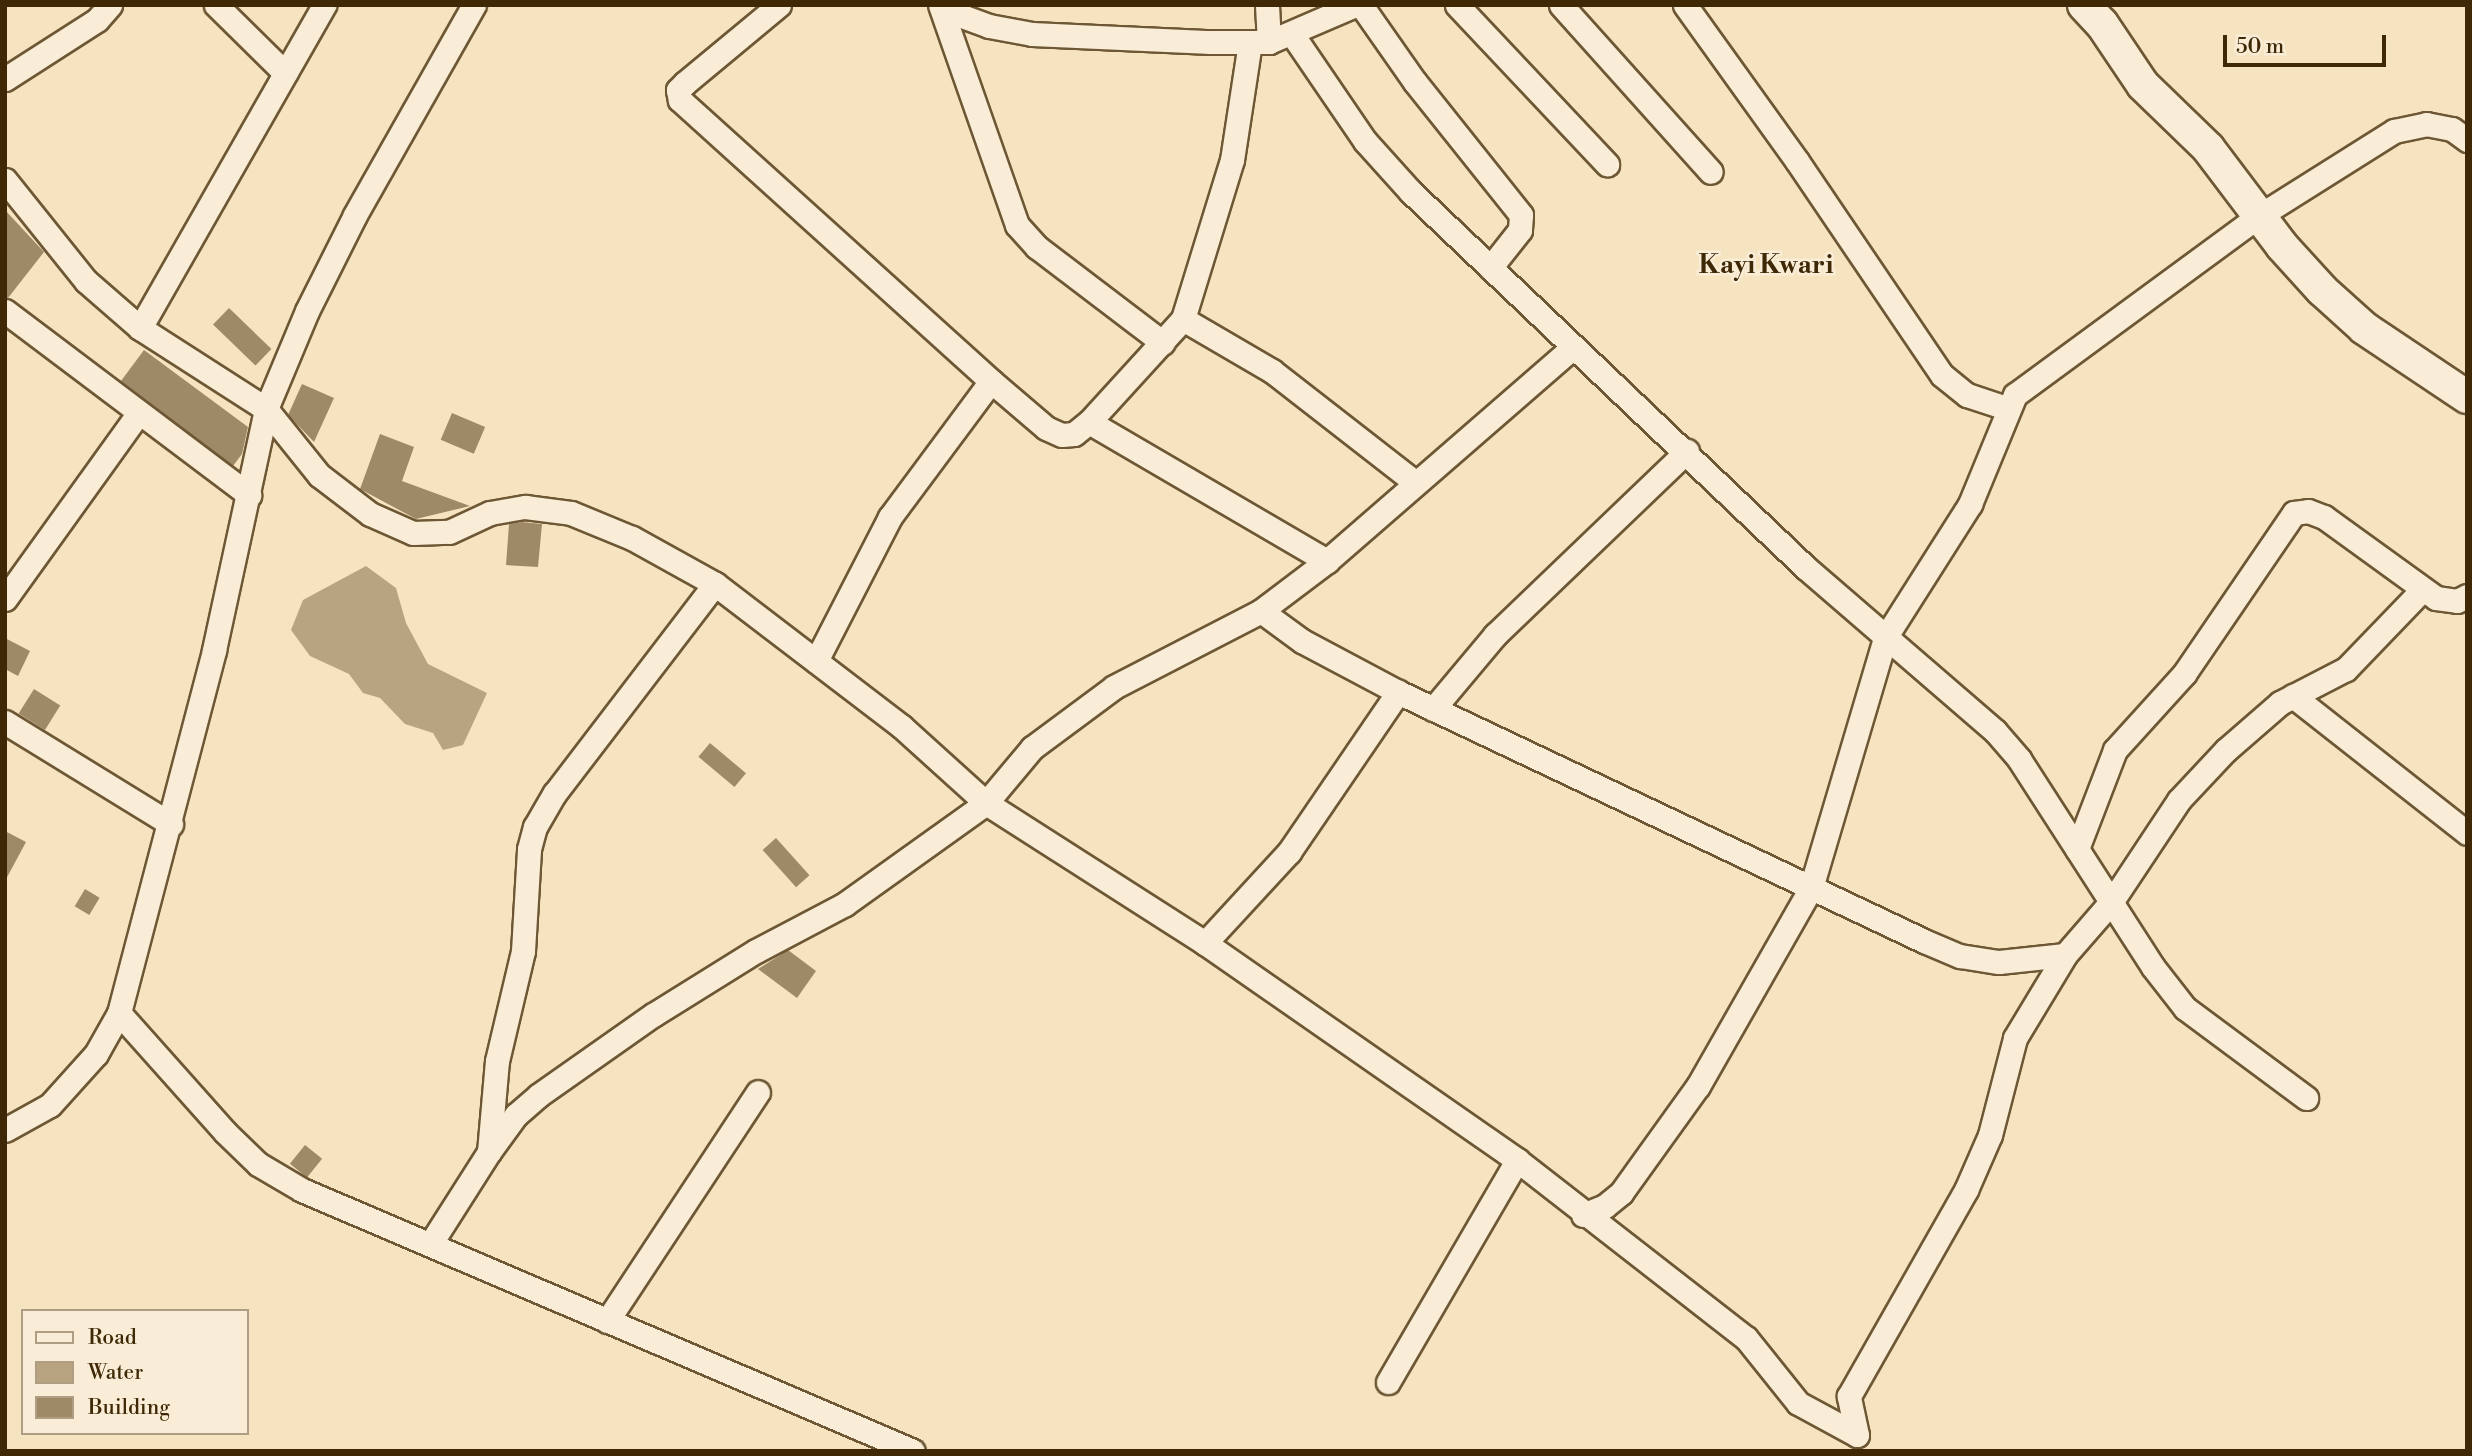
<!DOCTYPE html>
<html>
<head>
<meta charset="utf-8">
<style>
	body { margin:0 }
	#map { position:relative; width:2472px; height:1456px; overflow:hidden; background:#f6e4c1; font-family:"Libre Bodoni",serif }
	div>[style] { position:absolute }
	.water>* { inset:0; background:#b8a481 }
	.building>* { inset:0; background:#9e8a67; transform-origin:0 0 }
	.roads { filter:drop-shadow(2px 0 #6d5734) drop-shadow(-2px 0 #6d5734) drop-shadow(0 2px #6d5734) drop-shadow(0 -2px #6d5734) }
	.street>* { height:23px; margin:-11.5px; padding:0 11.5px; transform-origin:11.5px; border-radius:11.5px; background:#f9edd7 }
	.secondary>* { height:32px; margin:-16px; padding:0 16px; transform-origin:16px; border-radius:16px; background:#f9edd7 }
	span { translate:-50% -50%; white-space:nowrap; text-align:center; line-height:1.15; -webkit-text-stroke:5px #f9edd7; paint-order:stroke }
	.quarter-label { font-size:26px; color:#3f2805; font-weight:700 }
	.frame { position:absolute; inset:0; border:7px solid #3f2805; pointer-events:none }
	.legend { position:absolute; left:21px; top:1309px; width:228px; height:126px; box-sizing:border-box; background:#f9edd7; border:2px solid #af9e83; margin:0; padding:9px 12px; list-style:none; font-size:21px; color:#3f2805 }
	.legend li { display:flex; align-items:center; gap:14px; height:35px }
	.legend b { width:35px; border:2px solid #af9e83 }
	.scale { position:absolute; left:2223px; top:35px; width:163px; height:32px; box-sizing:border-box; border:4px solid #3f2805; border-top:0; padding-left:9px; font-size:21px; line-height:24px; white-space:nowrap; color:#3f2805; -webkit-text-stroke:5px #f9edd7; paint-order:stroke }
</style>
</head>
<body>
<div id="map">
	<div class="water">
		<div style="clip-path:polygon(366px 566px,396px 588px,406px 623px,428px 664px,487px 693px,463px 745px,443px 750px,433px 733px,405px 724px,380px 698px,363px 693px,349px 674px,310px 656px,291px 630px,303px 600px)"></div>
	</div>
	<div class="building">
		<div style="clip-path:polygon(5px 210px,44px 252px,8px 298px,5px 297px)"></div>
		<div style="left:229px;top:308px;width:59px;height:23px;rotate:44deg"></div>
		<div style="clip-path:polygon(144px 350px,248px 427px,242px 454px,233px 466px,121px 381px)"></div>
		<div style="clip-path:polygon(302px 384px,334px 398px,314px 442px,288px 415px)"></div>
		<div style="left:452px;top:413px;width:36px;height:29px;rotate:23deg"></div>
		<div style="clip-path:polygon(380px 434px,414px 447px,402px 481px,470px 506px,416px 519px,360px 489px)"></div>
		<div style="clip-path:polygon(522px 522px,542px 524px,538px 567px,506px 565px,509px 524px)"></div>
		<div style="clip-path:polygon(5px 638px,30px 651px,18px 676px,5px 669px)"></div>
		<div style="left:34px;top:689px;width:31px;height:29px;rotate:32deg"></div>
		<div style="left:710px;top:743px;width:47px;height:18px;rotate:40deg"></div>
		<div style="clip-path:polygon(5px 831px,26px 842px,5px 881px)"></div>
		<div style="left:776px;top:838px;width:50px;height:18px;rotate:48deg"></div>
		<div style="left:85px;top:889px;width:17px;height:20px;rotate:31deg"></div>
		<div style="clip-path:polygon(788px 950px,816px 971px,797px 998px,758px 969px)"></div>
		<div style="left:305px;top:1145px;width:22px;height:24px;rotate:39deg"></div>
	</div>
	<div class="roads">
		<div class="street">
			<div style="left:216px;top:5px;width:97px;rotate:44.6deg"></div>
			<div style="left:779px;top:5px;width:122px;rotate:140.3deg"></div>
			<div style="left:685px;top:83px;width:10px;rotate:135deg"></div>
			<div style="left:678px;top:90px;width:10px;rotate:79deg"></div>
			<div style="left:680px;top:100px;width:419px;rotate:42.1deg"></div>
			<div style="left:991px;top:381px;width:72px;rotate:40.5deg"></div>
			<div style="left:1046px;top:428px;width:17px;rotate:24deg"></div>
			<div style="left:1062px;top:435px;width:12px;rotate:-5deg"></div>
			<div style="left:1074px;top:434px;width:19px;rotate:-39deg"></div>
			<div style="left:1089px;top:422px;width:139px;rotate:-47.6deg"></div>
			<div style="left:1183px;top:319px;width:166px;rotate:-72.9deg"></div>
			<div style="left:1232px;top:160px;width:119px;rotate:-81.3deg"></div>
			<div style="left:940px;top:5px;width:233px;rotate:70.7deg"></div>
			<div style="left:1017px;top:225px;width:30px;rotate:48deg"></div>
			<div style="left:1037px;top:247px;width:158px;rotate:37.3deg"></div>
			<div style="left:950px;top:5px;width:13px;rotate:48deg"></div>
			<div style="left:959px;top:15px;width:32px;rotate:20deg"></div>
			<div style="left:989px;top:26px;width:44px;rotate:10.5deg"></div>
			<div style="left:1032px;top:34px;width:179px;rotate:2.6deg"></div>
			<div style="left:1211px;top:42px;width:58px"></div>
			<div style="left:1269px;top:42px;width:94px;rotate:-23.3deg"></div>
			<div style="left:1267px;top:5px;width:37px;rotate:87deg"></div>
			<div style="left:1361px;top:5px;width:94px;rotate:55deg"></div>
			<div style="left:1415px;top:82px;width:170px;rotate:51.4deg"></div>
			<div style="left:1521px;top:215px;width:15px;rotate:94deg"></div>
			<div style="left:1520px;top:230px;width:48px;rotate:128.3deg"></div>
			<div style="left:1457px;top:5px;width:219px;rotate:46.7deg"></div>
			<div style="left:1561px;top:5px;width:224px;rotate:48.1deg"></div>
			<div style="left:1685px;top:5px;width:192px;rotate:54.3deg"></div>
			<div style="left:1797px;top:161px;width:258px;rotate:55.9deg"></div>
			<div style="left:1942px;top:375px;width:32px;rotate:39deg"></div>
			<div style="left:1967px;top:395px;width:41px;rotate:18.4deg"></div>
			<div style="left:1292px;top:34px;width:130px;rotate:55.7deg"></div>
			<div style="left:1365px;top:141px;width:69px;rotate:48deg"></div>
			<div style="left:1411px;top:192px;width:544px;rotate:43.58deg"></div>
			<div style="left:1805px;top:567px;width:251px;rotate:40.8deg"></div>
			<div style="left:1995px;top:731px;width:37px;rotate:49deg"></div>
			<div style="left:2019px;top:759px;width:247px;rotate:57.2deg"></div>
			<div style="left:2153px;top:967px;width:52px;rotate:52deg"></div>
			<div style="left:2185px;top:1008px;width:151px;rotate:36.6deg"></div>
			<div style="left:5px;top:79px;width:109px;rotate:-32.7deg"></div>
			<div style="left:97px;top:20px;width:20px;rotate:-49deg"></div>
			<div style="left:5px;top:180px;width:129px;rotate:51.3deg"></div>
			<div style="left:86px;top:281px;width:72px;rotate:41deg"></div>
			<div style="left:140px;top:328px;width:150px;rotate:32.7deg"></div>
			<div style="left:266px;top:409px;width:85px;rotate:51.2deg"></div>
			<div style="left:319px;top:475px;width:64px;rotate:37.4deg"></div>
			<div style="left:370px;top:514px;width:47px;rotate:23.8deg"></div>
			<div style="left:413px;top:533px;width:36px;rotate:-2deg"></div>
			<div style="left:449px;top:532px;width:45px;rotate:-24.9deg"></div>
			<div style="left:490px;top:513px;width:36px;rotate:-10deg"></div>
			<div style="left:525px;top:507px;width:46px;rotate:7.4deg"></div>
			<div style="left:571px;top:513px;width:66px;rotate:22.3deg"></div>
			<div style="left:632px;top:538px;width:95px;rotate:29deg"></div>
			<div style="left:715px;top:584px;width:235px;rotate:37.4deg"></div>
			<div style="left:902px;top:727px;width:113px;rotate:42.1deg"></div>
			<div style="left:986px;top:803px;width:260px;rotate:32.6deg"></div>
			<div style="left:1205px;top:943px;width:380px;rotate:34.8deg"></div>
			<div style="left:1517px;top:1160px;width:290px;rotate:37.9deg"></div>
			<div style="left:1746px;top:1338px;width:83px;rotate:51.3deg"></div>
			<div style="left:1798px;top:1403px;width:67px;rotate:28.5deg"></div>
			<div style="left:5px;top:311px;width:306px;rotate:37deg"></div>
			<div style="left:1183px;top:319px;width:103px;rotate:30.3deg"></div>
			<div style="left:1272px;top:371px;width:182px;rotate:37.9deg"></div>
			<div style="left:140px;top:328px;width:372px;rotate:-60.3deg"></div>
			<div style="left:1089px;top:422px;width:276px;rotate:30.3deg"></div>
			<div style="left:5px;top:599px;width:228px;rotate:-54.3deg"></div>
			<div style="left:1261px;top:611px;width:51px;rotate:36.2deg"></div>
			<div style="left:1302px;top:641px;width:109px;rotate:28deg"></div>
			<div style="left:1398px;top:692px;width:582px;rotate:25.33deg"></div>
			<div style="left:1924px;top:941px;width:39px;rotate:23deg"></div>
			<div style="left:1960px;top:956px;width:39px;rotate:9deg"></div>
			<div style="left:1999px;top:962px;width:66px;rotate:-6.1deg"></div>
			<div style="left:816px;top:661px;width:162px;rotate:-62.8deg"></div>
			<div style="left:890px;top:517px;width:169px;rotate:-53.4deg"></div>
			<div style="left:2293px;top:696px;width:221px;rotate:38.2deg"></div>
			<div style="left:1433px;top:709px;width:97px;rotate:-50deg"></div>
			<div style="left:1495px;top:635px;width:266px;rotate:-43.8deg"></div>
			<div style="left:5px;top:722px;width:195px;rotate:31.6deg"></div>
			<div style="left:2077px;top:849px;width:106px;rotate:-69deg"></div>
			<div style="left:2115px;top:750px;width:103px;rotate:-47.8deg"></div>
			<div style="left:2184px;top:674px;width:195px;rotate:-55.7deg"></div>
			<div style="left:2294px;top:513px;width:14px;rotate:-8deg"></div>
			<div style="left:2308px;top:511px;width:17px;rotate:21deg"></div>
			<div style="left:2324px;top:517px;width:138px;rotate:35.9deg"></div>
			<div style="left:2436px;top:598px;width:21px;rotate:8deg"></div>
			<div style="left:2457px;top:601px;width:11px;rotate:-27deg"></div>
			<div style="left:1205px;top:943px;width:124px;rotate:-47.3deg"></div>
			<div style="left:1289px;top:852px;width:194px;rotate:-55.7deg"></div>
			<div style="left:119px;top:1013px;width:159px;rotate:48.3deg"></div>
			<div style="left:225px;top:1132px;width:46px;rotate:44.1deg"></div>
			<div style="left:258px;top:1164px;width:51px;rotate:30.6deg"></div>
			<div style="left:302px;top:1190px;width:664px;rotate:23.13deg"></div>
			<div style="left:5px;top:1130px;width:51px;rotate:-29.1deg"></div>
			<div style="left:50px;top:1105px;width:69px;rotate:-48deg"></div>
			<div style="left:96px;top:1054px;width:47px;rotate:-60.7deg"></div>
			<div style="left:119px;top:1013px;width:375px;rotate:-75.3deg"></div>
			<div style="left:214px;top:650px;width:247px;rotate:-77.8deg"></div>
			<div style="left:266px;top:409px;width:106px;rotate:-67.3deg"></div>
			<div style="left:307px;top:311px;width:107px;rotate:-63.4deg"></div>
			<div style="left:355px;top:215px;width:241px;rotate:-60.5deg"></div>
			<div style="left:489px;top:1152px;width:91px;rotate:-85deg"></div>
			<div style="left:497px;top:1061px;width:113px;rotate:-76.7deg"></div>
			<div style="left:523px;top:951px;width:102px;rotate:-86.6deg"></div>
			<div style="left:529px;top:849px;width:23px;rotate:-75deg"></div>
			<div style="left:535px;top:827px;width:39px;rotate:-60deg"></div>
			<div style="left:555px;top:793px;width:263px;rotate:-52.6deg"></div>
			<div style="left:1583px;top:1215px;width:24px;rotate:-22deg"></div>
			<div style="left:1605px;top:1206px;width:21px;rotate:-39deg"></div>
			<div style="left:1621px;top:1193px;width:132px;rotate:-54.3deg"></div>
			<div style="left:1698px;top:1086px;width:228px;rotate:-60.3deg"></div>
			<div style="left:1811px;top:888px;width:261px;rotate:-73.5deg"></div>
			<div style="left:1885px;top:638px;width:159px;rotate:-57.6deg"></div>
			<div style="left:1970px;top:504px;width:118px;rotate:-67.6deg"></div>
			<div style="left:2015px;top:395px;width:303px;rotate:-36.3deg"></div>
			<div style="left:2259px;top:216px;width:160px;rotate:-32.2deg"></div>
			<div style="left:2394px;top:131px;width:33px;rotate:-12deg"></div>
			<div style="left:2426px;top:124px;width:26px;rotate:11deg"></div>
			<div style="left:2452px;top:129px;width:19px;rotate:36deg"></div>
			<div style="left:431px;top:1243px;width:108px;rotate:-57.5deg"></div>
			<div style="left:489px;top:1152px;width:46px;rotate:-53.9deg"></div>
			<div style="left:516px;top:1115px;width:30px;rotate:-41deg"></div>
			<div style="left:539px;top:1095px;width:139px;rotate:-35.1deg"></div>
			<div style="left:653px;top:1015px;width:121px;rotate:-31.9deg"></div>
			<div style="left:756px;top:951px;width:101px;rotate:-27.8deg"></div>
			<div style="left:845px;top:904px;width:173px;rotate:-35.6deg"></div>
			<div style="left:986px;top:803px;width:72px;rotate:-50.1deg"></div>
			<div style="left:1032px;top:748px;width:102px;rotate:-36.6deg"></div>
			<div style="left:1114px;top:687px;width:165px;rotate:-27.3deg"></div>
			<div style="left:1261px;top:611px;width:83px;rotate:-37.1deg"></div>
			<div style="left:1327px;top:561px;width:325px;rotate:-41deg"></div>
			<div style="left:607px;top:1321px;width:274px;rotate:-56.6deg"></div>
			<div style="left:1388px;top:1382px;width:257px;rotate:-59.8deg"></div>
			<div style="left:1857px;top:1435px;width:40px;rotate:-102deg"></div>
			<div style="left:1849px;top:1396px;width:237px;rotate:-60.4deg"></div>
			<div style="left:1966px;top:1190px;width:60px;rotate:-66.4deg"></div>
			<div style="left:1990px;top:1135px;width:100px;rotate:-75.5deg"></div>
			<div style="left:2015px;top:1038px;width:97px;rotate:-58.9deg"></div>
			<div style="left:2065px;top:955px;width:72px;rotate:-49deg"></div>
			<div style="left:2112px;top:901px;width:121px;rotate:-56.4deg"></div>
			<div style="left:2179px;top:800px;width:69px;rotate:-46.8deg"></div>
			<div style="left:2226px;top:750px;width:72px;rotate:-41deg"></div>
			<div style="left:2280px;top:703px;width:74px;rotate:-27.3deg"></div>
			<div style="left:2346px;top:669px;width:108px;rotate:-46.1deg"></div>
		</div>
		<div class="secondary">
			<div style="left:2084px;top:5px;width:26px;rotate:47deg"></div>
			<div style="left:2102px;top:24px;width:73px;rotate:56.1deg"></div>
			<div style="left:2143px;top:85px;width:91px;rotate:44.1deg"></div>
			<div style="left:2208px;top:148px;width:123px;rotate:52.9deg"></div>
			<div style="left:2282px;top:246px;width:59px;rotate:47.7deg"></div>
			<div style="left:2322px;top:290px;width:57px;rotate:42.1deg"></div>
			<div style="left:2364px;top:328px;width:124px;rotate:33.8deg"></div>
		</div>
	</div>
	<div class="quarter-label">
		<span style="left:1766px;top:266px">Kayi Kwari</span>
	</div>
	<div class="frame"></div>
	<ul class="legend">
	<li><b style="height:9px;background:#f9edd7"></b>Road</li>
	<li><b style="height:19px;background:#b8a481"></b>Water</li>
	<li><b style="height:19px;background:#9e8a67"></b>Building</li>
	</ul>
	<div class="scale">50 m</div>
</div>
</body>
</html>
